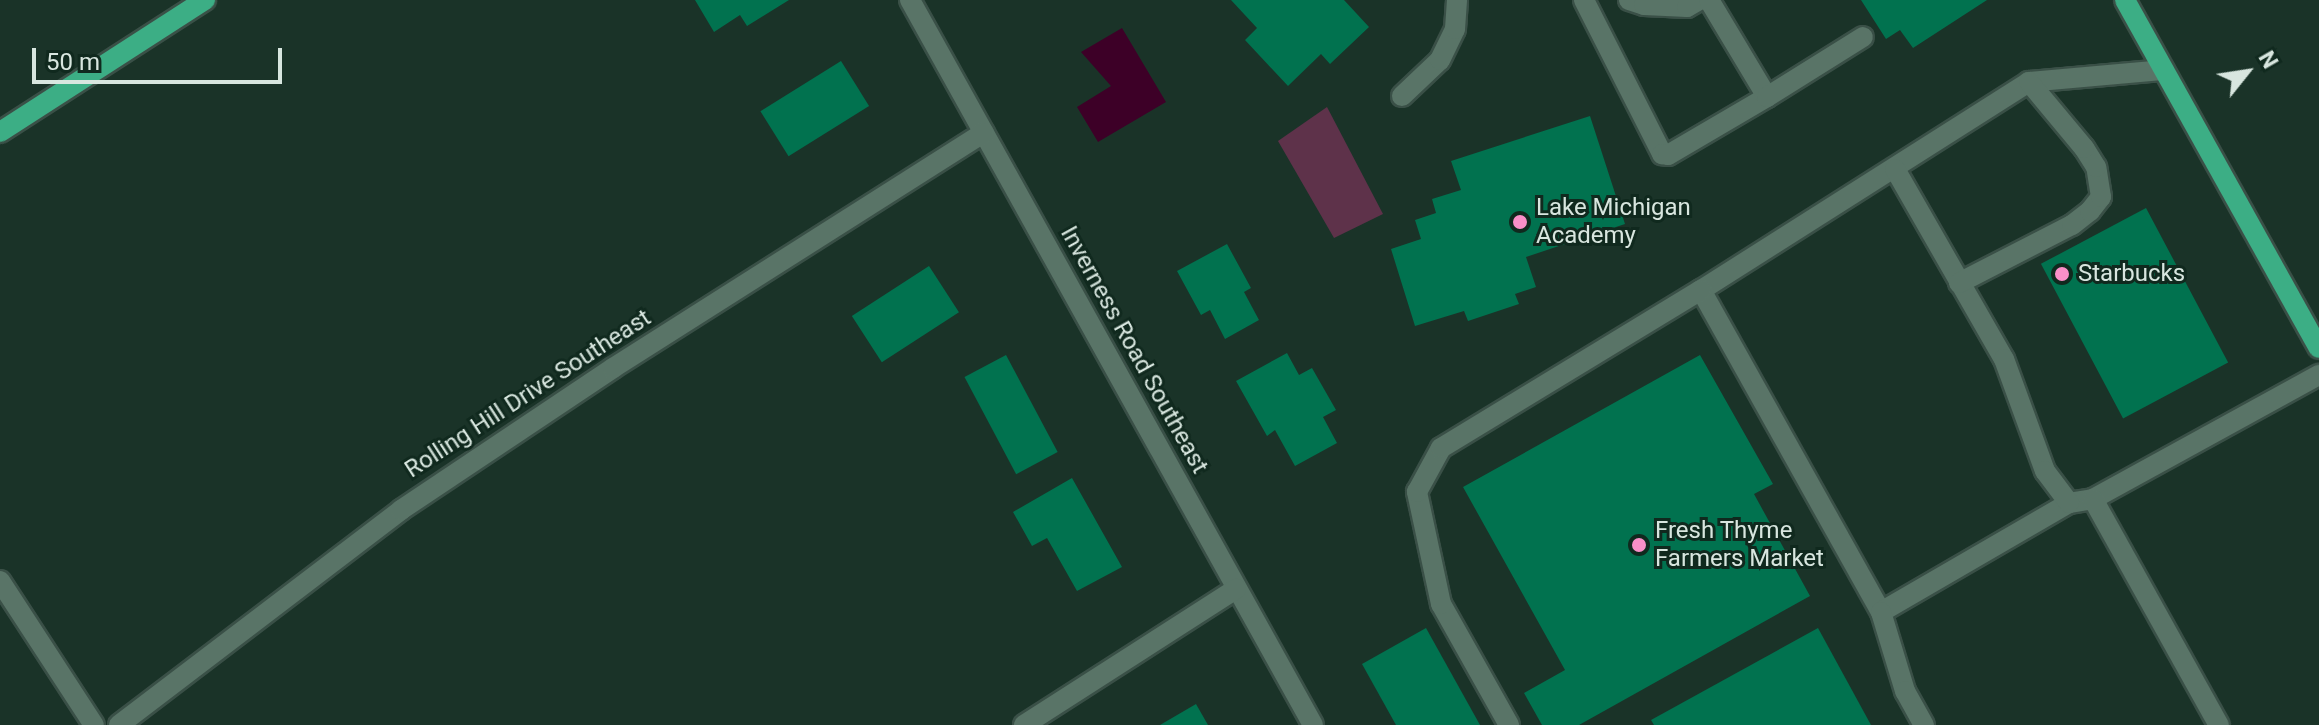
<!DOCTYPE html>
<html>
<head>
<meta charset="utf-8">
<style>
	body { margin:0 }
	#map { position:relative; width:2319px; height:725px; overflow:hidden; background:#1a3328; font-family:Roboto,sans-serif }
	div>[style] { position:absolute }
	.green>* { inset:0; background:#5e324a }
	.water>* { inset:0; background:#3d0027 }
	.building>* { inset:0; background:#01724f; transform-origin:0 0 }
	.roads { filter:drop-shadow(2px 0 #3a5047) drop-shadow(-2px 0 #3a5047) drop-shadow(0 2px #3a5047) drop-shadow(0 -2px #3a5047) }
	.minor>* { height:20px; margin:-10px; padding:0 10px; transform-origin:10px; border-radius:10px; background:#597467 }
	.major>* { height:20px; margin:-10px; padding:0 10px; transform-origin:10px; border-radius:10px; background:#3cae85 }
	.dots>* { width:22px; height:22px; translate:-50% -50%; box-sizing:border-box; border:4px solid #10291e; border-radius:50% }
	span { translate:-50% -50%; white-space:nowrap; text-align:center; line-height:1.15; -webkit-text-stroke:6px #10291e; paint-order:stroke }
	.poi-label { font-size:24px; color:#d8e6df }
	.left { translate:0 -50%; text-align:left }
	.street-label { font-size:24px; color:#d8e6df }
	.north { position:absolute; left:2207px; top:32px; width:80px; height:80px; -webkit-text-stroke:6px #10291e; paint-order:stroke; rotate:60deg; font-size:22px; font-weight:700; line-height:32px; text-align:center; color:#d8e6df }
	.north::after { content:''; display:block; margin:auto; width:28px; height:36px; background:#d8e6df; clip-path:polygon(50% 0,100% 100%,50% 72%,0 100%) }
	.scale { position:absolute; left:32px; top:48px; width:250px; height:36px; box-sizing:border-box; border:4px solid #d8e6df; border-top:0; padding-left:10px; font-size:24px; line-height:28px; white-space:nowrap; color:#d8e6df; -webkit-text-stroke:6px #10291e; paint-order:stroke }
</style>
</head>
<body>
<div id="map">
	<div class="green">
		<div style="clip-path:polygon(1327px 107px,1383px 214px,1334px 238px,1278px 141px)"></div>
	</div>
	<div class="water">
		<div style="clip-path:polygon(1122px 28px,1166px 102px,1098px 142px,1077px 107px,1111px 86px,1081px 52px)"></div>
	</div>
	<div class="building">
		<div style="clip-path:polygon(695px 0,789px 0,747px 26px,740px 15px,714px 32px)"></div>
		<div style="clip-path:polygon(1231px 0,1344px 0,1369px 27px,1330px 64px,1321px 54px,1288px 86px,1245px 40px,1257px 28px)"></div>
		<div style="clip-path:polygon(1861px 0,1987px 0,1913px 48px,1900px 30px,1886px 39px)"></div>
		<div style="left:841px;top:61px;width:53px;height:95px;rotate:58deg"></div>
		<div style="clip-path:polygon(1590px 116px,1625px 224px,1526px 257px,1536px 287px,1515px 294px,1519px 304px,1468px 321px,1464px 311px,1415px 326px,1391px 249px,1421px 239px,1415px 220px,1436px 213px,1432px 199px,1461px 190px,1451px 161px)"></div>
		<div style="left:2146px;top:208px;width:175px;height:119px;rotate:62deg"></div>
		<div style="clip-path:polygon(1227px 244px,1251px 288px,1244px 292px,1259px 320px,1225px 339px,1210px 310px,1201px 315px,1177px 271px)"></div>
		<div style="left:929px;top:266px;width:55px;height:92px;rotate:57deg"></div>
		<div style="clip-path:polygon(1287px 353px,1299px 375px,1312px 368px,1336px 410px,1323px 417px,1337px 443px,1295px 466px,1275px 430px,1267px 436px,1236px 381px)"></div>
		<div style="left:1006px;top:355px;width:110px;height:47px;rotate:62deg"></div>
		<div style="clip-path:polygon(1700px 355px,1773px 484px,1754px 494px,1810px 596px,1579px 725px,1542px 725px,1524px 693px,1565px 670px,1463px 487px)"></div>
		<div style="clip-path:polygon(1072px 478px,1122px 567px,1077px 591px,1047px 538px,1032px 546px,1013px 512px)"></div>
		<div style="clip-path:polygon(1426px 628px,1480px 725px,1396px 725px,1362px 664px)"></div>
		<div style="clip-path:polygon(1818px 628px,1871px 725px,1654px 725px,1651px 720px)"></div>
		<div style="clip-path:polygon(1196px 704px,1208px 725px,1160px 725px)"></div>
	</div>
	<div class="roads">
		<div class="minor">
			<div style="left:910px;top:0;width:829px;rotate:60.93deg"></div>
			<div style="left:1584px;top:0;width:173px;rotate:63.1deg"></div>
			<div style="left:1662px;top:154px;width:6px;rotate:9deg"></div>
			<div style="left:1668px;top:155px;width:115px;rotate:-30.4deg"></div>
			<div style="left:1629px;top:0;width:16px;rotate:18deg"></div>
			<div style="left:1644px;top:5px;width:43px;rotate:2.7deg"></div>
			<div style="left:1687px;top:7px;width:14px;rotate:-30deg"></div>
			<div style="left:1709px;top:0;width:113px;rotate:59.1deg"></div>
			<div style="left:1767px;top:97px;width:113px;rotate:-32deg"></div>
			<div style="left:2163px;top:70px;width:135px;rotate:174.9deg"></div>
			<div style="left:2029px;top:82px;width:388px;rotate:147.6deg"></div>
			<div style="left:1701px;top:290px;width:369px;rotate:60.8deg"></div>
			<div style="left:1881px;top:612px;width:217px;rotate:-30.1deg"></div>
			<div style="left:2069px;top:503px;width:24px;rotate:-9deg"></div>
			<div style="left:2093px;top:499px;width:258px;rotate:-28.8deg"></div>
			<div style="left:1402px;top:96px;width:52px;rotate:-43.5deg"></div>
			<div style="left:1440px;top:60px;width:34px;rotate:-64deg"></div>
			<div style="left:1455px;top:29px;width:29px;rotate:-86deg"></div>
			<div style="left:1895px;top:169px;width:219px;rotate:60.2deg"></div>
			<div style="left:2004px;top:359px;width:119px;rotate:69.9deg"></div>
			<div style="left:2045px;top:471px;width:40px;rotate:53deg"></div>
			<div style="left:1959px;top:283px;width:127px;rotate:-27.2deg"></div>
			<div style="left:2072px;top:225px;width:23px;rotate:-38deg"></div>
			<div style="left:2090px;top:211px;width:18px;rotate:-52deg"></div>
			<div style="left:2101px;top:197px;width:30px;rotate:-99deg"></div>
			<div style="left:2096px;top:167px;width:22px;rotate:-122deg"></div>
			<div style="left:2084px;top:148px;width:86px;rotate:-129.8deg"></div>
			<div style="left:2093px;top:499px;width:259px;rotate:60.9deg"></div>
			<div style="left:0;top:581px;width:172px;rotate:56.9deg"></div>
			<div style="left:1881px;top:612px;width:83px;rotate:73.1deg"></div>
			<div style="left:1905px;top:691px;width:39px;rotate:61deg"></div>
			<div style="left:119px;top:725px;width:355px;rotate:-37.3deg"></div>
			<div style="left:401px;top:510px;width:255px;rotate:-33.8deg"></div>
			<div style="left:613px;top:368px;width:439px;rotate:-32.4deg"></div>
			<div style="left:1024px;top:725px;width:252px;rotate:-32.7deg"></div>
			<div style="left:1509px;top:725px;width:139px;rotate:-119.3deg"></div>
			<div style="left:1441px;top:604px;width:115px;rotate:-102.1deg"></div>
			<div style="left:1417px;top:492px;width:50px;rotate:-61.4deg"></div>
			<div style="left:1441px;top:448px;width:304px;rotate:-31.3deg"></div>
		</div>
		<div class="major">
			<div style="left:2125px;top:0;width:398px;rotate:60.9deg"></div>
			<div style="left:0;top:132px;width:244px;rotate:-32.8deg"></div>
		</div>
	</div>
	<div class="dots">
		<div style="left:1520px;top:222px;background:#fa8fc8"></div>
		<div style="left:2062px;top:274px;background:#fa8fc8"></div>
		<div style="left:1639px;top:545px;background:#fa8fc8"></div>
	</div>
	<div class="poi-label">
		<span class="left" style="left:1536px;top:222px">Lake Michigan<br>Academy</span>
		<span class="left" style="left:2078px;top:274px">Starbucks</span>
		<span class="left" style="left:1655px;top:545px">Fresh Thyme<br>Farmers Market</span>
	</div>
	<div class="street-label">
		<span style="left:1134px;top:350px;rotate:61deg">Inverness Road Southeast</span>
		<span style="left:528px;top:394px;rotate:-33deg">Rolling Hill Drive Southeast</span>
	</div>
	<div class="north">N</div>
	<div class="scale">50 m</div>
</div>
</body>
</html>
